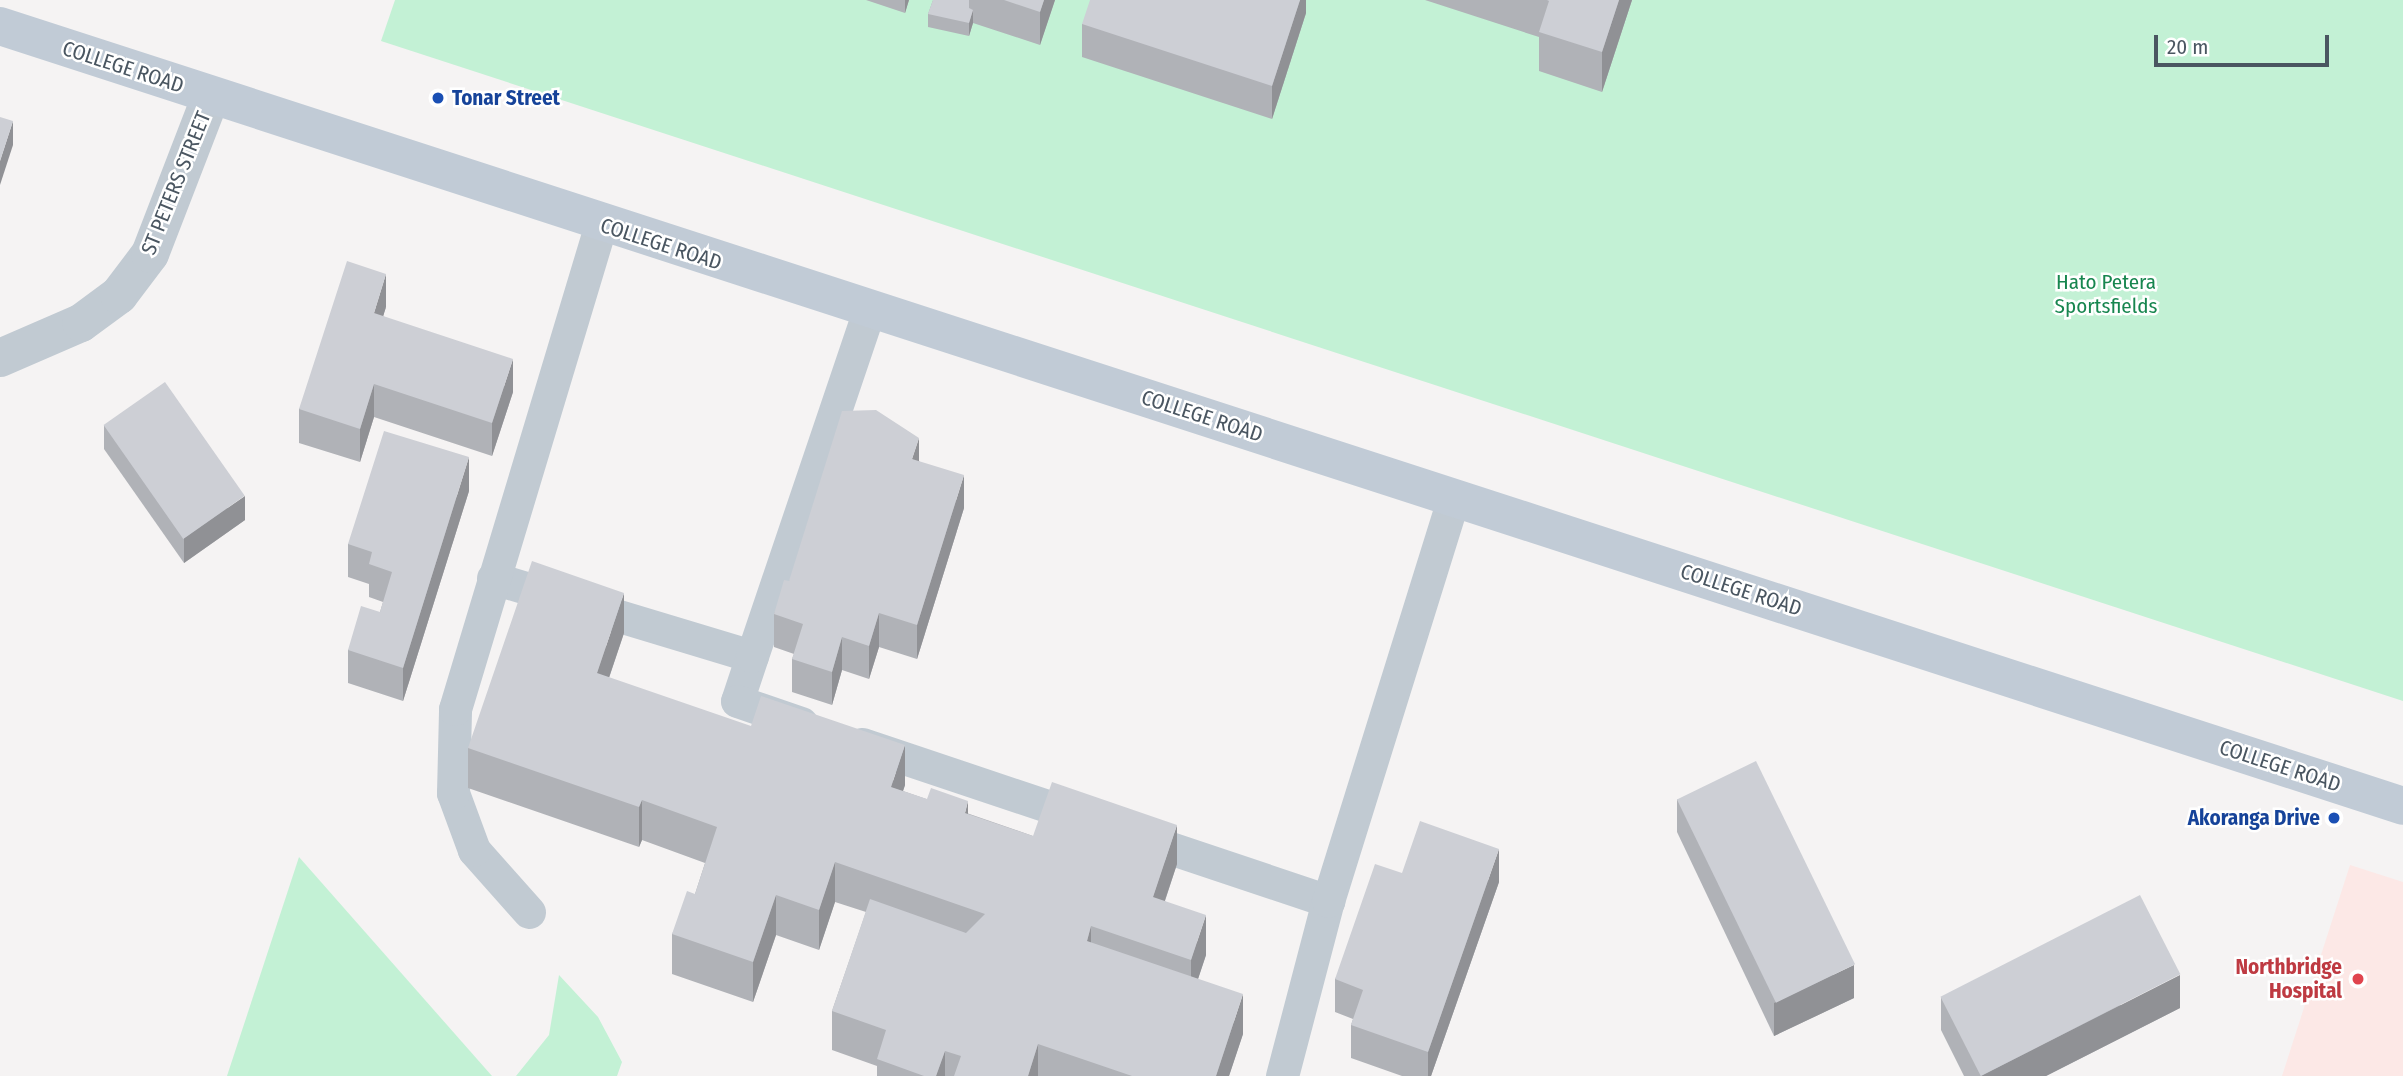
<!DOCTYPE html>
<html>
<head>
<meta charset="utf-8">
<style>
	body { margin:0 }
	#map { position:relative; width:2403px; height:1076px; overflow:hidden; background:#f5f3f3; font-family:"Fira Sans Condensed",sans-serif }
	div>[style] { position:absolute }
	.medical>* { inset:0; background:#fce8e6 }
	.green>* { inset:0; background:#c3f1d5 }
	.service>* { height:33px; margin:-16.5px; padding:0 16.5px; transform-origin:16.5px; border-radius:16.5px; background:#c1cad2 }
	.minor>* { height:38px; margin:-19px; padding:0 19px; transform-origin:19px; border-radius:19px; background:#c1cad2 }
	.secondary>* { height:38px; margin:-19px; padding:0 19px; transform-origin:19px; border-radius:19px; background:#c1cbd6 }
	.wall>* { inset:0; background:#b0b2b7 }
	.shaded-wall>* { inset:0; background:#909195 }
	.building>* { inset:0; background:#cdcfd5; transform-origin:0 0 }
	.dots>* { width:19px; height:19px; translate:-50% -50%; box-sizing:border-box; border:4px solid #fff; border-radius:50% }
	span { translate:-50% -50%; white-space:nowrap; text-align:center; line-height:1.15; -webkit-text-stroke:5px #fff; paint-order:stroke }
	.street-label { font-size:21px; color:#4a5661 }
	.transit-label { font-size:21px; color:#164399; font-weight:700 }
	.left { translate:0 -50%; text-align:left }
	.right { translate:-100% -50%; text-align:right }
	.park-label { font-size:21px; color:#17864f }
	.health-label { font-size:21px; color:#be3a42; font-weight:700 }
	.scale { position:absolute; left:2154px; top:35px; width:175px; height:32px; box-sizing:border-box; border:4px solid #4a5661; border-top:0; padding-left:9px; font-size:21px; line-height:24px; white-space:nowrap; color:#4a5661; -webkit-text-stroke:5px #fff; paint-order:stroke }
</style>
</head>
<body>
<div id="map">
	<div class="medical">
		<div style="clip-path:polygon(2350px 865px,2403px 882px,2403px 1076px,2282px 1076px)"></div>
	</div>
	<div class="green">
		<div style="clip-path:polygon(395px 0,2403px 0,2403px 701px,381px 41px)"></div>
		<div style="clip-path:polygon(299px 857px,492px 1076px,227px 1076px)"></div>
		<div style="clip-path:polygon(559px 975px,598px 1017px,622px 1062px,617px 1076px,516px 1076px,549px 1035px)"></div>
	</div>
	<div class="service">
		<div style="left:493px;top:578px;width:270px;rotate:16.8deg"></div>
		<div style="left:752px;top:656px;width:47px;rotate:108.4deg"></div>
		<div style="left:737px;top:701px;width:68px;rotate:19deg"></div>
		<div style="left:752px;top:656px;width:365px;rotate:-71.3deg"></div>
		<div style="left:862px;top:744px;width:236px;rotate:18.5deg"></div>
		<div style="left:1134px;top:836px;width:205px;rotate:18.5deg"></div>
		<div style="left:529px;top:912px;width:83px;rotate:-131.6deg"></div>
		<div style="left:474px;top:850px;width:61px;rotate:-110.2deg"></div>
		<div style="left:453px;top:793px;width:84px;rotate:-88.6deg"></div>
		<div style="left:455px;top:709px;width:506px;rotate:-73.25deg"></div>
		<div style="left:1282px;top:1076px;width:181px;rotate:-75.3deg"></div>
		<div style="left:1328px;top:901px;width:424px;rotate:-72.7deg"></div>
	</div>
	<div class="minor">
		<div style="left:0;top:358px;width:88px;rotate:-23.4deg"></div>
		<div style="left:81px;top:323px;width:47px;rotate:-36.4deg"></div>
		<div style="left:119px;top:295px;width:51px;rotate:-52.9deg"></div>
		<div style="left:150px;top:254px;width:169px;rotate:-68.9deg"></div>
	</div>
	<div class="secondary">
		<div style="left:0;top:26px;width:2526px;rotate:17.98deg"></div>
	</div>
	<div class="wall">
		<div style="clip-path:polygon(866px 0,909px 0,905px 13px)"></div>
		<div style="clip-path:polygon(933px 0,1055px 0,1040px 45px,973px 23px,969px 36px,928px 27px,928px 14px)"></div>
		<div style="clip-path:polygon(1306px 0,1306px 13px,1272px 119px,1082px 57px,1082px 24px)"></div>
		<div style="clip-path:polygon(1425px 0,1632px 0,1602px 92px,1539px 71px,1539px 37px)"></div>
		<div style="clip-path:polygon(386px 307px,383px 316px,513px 392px,492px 456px,374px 417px,360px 462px,299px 443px,299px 409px)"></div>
		<div style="clip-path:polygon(104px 425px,245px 520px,184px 563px,104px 449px)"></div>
		<div style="clip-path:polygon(919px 461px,964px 508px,917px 659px,879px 647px,869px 679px,842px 670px,832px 705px,792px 692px,792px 659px,794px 654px,774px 647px,774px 614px,789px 581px)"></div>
		<div style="clip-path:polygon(469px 491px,403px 701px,348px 683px,348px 650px,380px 612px,383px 602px,369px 597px,369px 584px,348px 577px,348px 544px)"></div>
		<div style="clip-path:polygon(624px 633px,609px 678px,905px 785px,903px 791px,1033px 836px,1177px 864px,1165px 901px,1206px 955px,1198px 979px,1243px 1034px,1229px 1076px,877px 1076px,877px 1066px,832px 1050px,832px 1011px,866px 912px,835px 902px,819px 950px,776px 935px,753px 1002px,672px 974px,672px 934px,695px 894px,705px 863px,642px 840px,639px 847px,468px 788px,468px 748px)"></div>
		<div style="clip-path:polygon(1677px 799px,1854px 998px,1774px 1036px,1677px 832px)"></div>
		<div style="clip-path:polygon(1402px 873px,1499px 882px,1431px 1076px,1402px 1076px,1351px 1058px,1351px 1025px,1353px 1019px,1335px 1012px,1335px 979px)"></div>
		<div style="clip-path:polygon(1941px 997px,2180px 1008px,2046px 1076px,1964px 1076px,1941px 1030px)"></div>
	</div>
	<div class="shaded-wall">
		<div style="clip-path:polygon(905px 0,909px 0,905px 13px)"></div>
		<div style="clip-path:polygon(1044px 0,1055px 0,1040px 45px,1040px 12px)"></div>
		<div style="clip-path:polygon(1300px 0,1306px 0,1306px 13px,1272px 119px,1272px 86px)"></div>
		<div style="clip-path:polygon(1619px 0,1632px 0,1602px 92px,1602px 52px)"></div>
		<div style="clip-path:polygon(973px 10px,973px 23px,969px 36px,969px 23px)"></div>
		<div style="clip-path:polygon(13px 121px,13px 145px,0 185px,0 161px)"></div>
		<div style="clip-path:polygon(386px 274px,386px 307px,374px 346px,374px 313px)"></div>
		<div style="clip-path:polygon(513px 359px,513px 392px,492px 456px,492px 423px)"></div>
		<div style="clip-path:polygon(374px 384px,374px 417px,360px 462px,360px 429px)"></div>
		<div style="clip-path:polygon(919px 438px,919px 471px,912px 459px)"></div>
		<div style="clip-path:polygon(469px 457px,469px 491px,403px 701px,403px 668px)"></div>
		<div style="clip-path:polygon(964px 475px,964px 508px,917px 659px,917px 625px)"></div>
		<div style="clip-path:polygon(245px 496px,245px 520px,184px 563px,184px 538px)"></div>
		<div style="clip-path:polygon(624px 593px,624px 633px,597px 713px,597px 673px)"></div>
		<div style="clip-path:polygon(879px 613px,879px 647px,869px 679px,869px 646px)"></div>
		<div style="clip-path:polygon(842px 637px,842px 670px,832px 705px,832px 672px)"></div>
		<div style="clip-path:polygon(905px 745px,905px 785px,891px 826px,891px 787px)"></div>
		<div style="clip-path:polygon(642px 800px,642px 840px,639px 847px,639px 807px)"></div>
		<div style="clip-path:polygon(968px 801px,968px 841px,965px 813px)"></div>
		<div style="clip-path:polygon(1177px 825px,1177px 864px,1153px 936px,1153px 897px)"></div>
		<div style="clip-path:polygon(1499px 849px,1499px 882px,1431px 1076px,1428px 1076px,1428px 1052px)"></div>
		<div style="clip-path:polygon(835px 862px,835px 902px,819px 950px,819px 910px)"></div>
		<div style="clip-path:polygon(776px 895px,776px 935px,753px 1002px,753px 962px)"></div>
		<div style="clip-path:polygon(1206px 915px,1206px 955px,1191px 1000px,1191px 960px)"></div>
		<div style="clip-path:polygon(1091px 926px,1091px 966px,1087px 941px)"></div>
		<div style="clip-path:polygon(1854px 965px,1854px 998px,1774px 1036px,1774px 1003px)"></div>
		<div style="clip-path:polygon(2180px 975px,2180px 1008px,2046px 1076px,1981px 1076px)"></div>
		<div style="clip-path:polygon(1243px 994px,1243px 1034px,1229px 1076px,1216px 1076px)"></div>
		<div style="clip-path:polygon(1038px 1044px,1038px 1076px,1028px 1076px)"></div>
		<div style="clip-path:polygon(945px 1051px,945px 1076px,936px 1076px)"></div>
	</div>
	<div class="building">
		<div style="clip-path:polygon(933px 0,969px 0,969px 8px,973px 10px,969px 23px,928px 14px)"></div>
		<div style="clip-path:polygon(1004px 0,1044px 0,1040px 12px)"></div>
		<div style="clip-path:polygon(1090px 0,1300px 0,1272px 86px,1082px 24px)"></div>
		<div style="clip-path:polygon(1547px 0,1619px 0,1602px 52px,1539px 32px,1549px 1px)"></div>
		<div style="clip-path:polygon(0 117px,13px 121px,0 161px)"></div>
		<div style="clip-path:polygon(347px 261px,386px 274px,374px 313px,513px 359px,492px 423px,374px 384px,360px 429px,299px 409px)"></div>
		<div style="left:165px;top:382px;width:139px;height:75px;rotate:55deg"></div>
		<div style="clip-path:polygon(876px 410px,919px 438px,912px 459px,964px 475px,917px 625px,879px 613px,869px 646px,842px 637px,832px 672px,792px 659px,803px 624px,774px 614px,784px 580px,789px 581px,842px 411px)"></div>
		<div style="clip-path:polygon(384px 431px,469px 457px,403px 668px,348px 650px,361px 606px,380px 612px,392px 572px,369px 564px,372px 552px,348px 544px)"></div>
		<div style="clip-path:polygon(532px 561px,624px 593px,597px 673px,751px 726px,761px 696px,905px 745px,891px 787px,927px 799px,931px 788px,968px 801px,965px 813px,1033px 836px,1052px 782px,1177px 825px,1153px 897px,1206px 915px,1191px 960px,1091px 926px,1087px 941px,1243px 994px,1216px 1076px,1132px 1076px,1038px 1044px,1028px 1076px,954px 1076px,961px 1056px,945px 1051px,936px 1076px,924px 1076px,877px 1059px,886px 1030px,832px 1011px,870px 899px,966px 933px,985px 914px,835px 862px,819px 910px,776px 895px,753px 962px,672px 934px,687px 891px,695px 894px,717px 827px,642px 800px,639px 807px,468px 748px)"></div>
		<div style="left:1756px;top:761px;width:226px;height:88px;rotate:64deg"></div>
		<div style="clip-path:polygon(1420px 821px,1499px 849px,1428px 1052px,1351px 1025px,1363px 990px,1335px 979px,1375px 864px,1402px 873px)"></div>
		<div style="left:2140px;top:895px;width:89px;height:224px;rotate:63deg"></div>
	</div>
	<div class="dots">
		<div style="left:438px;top:98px;background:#1a4fb4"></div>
		<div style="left:2334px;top:818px;background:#1a4fb4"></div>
		<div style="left:2358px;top:979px;background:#e0444e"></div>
	</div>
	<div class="street-label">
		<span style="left:123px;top:67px;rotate:18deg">COLLEGE ROAD</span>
		<span style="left:176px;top:183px;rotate:-68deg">ST PETERS STREET</span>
		<span style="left:661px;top:244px;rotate:18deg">COLLEGE ROAD</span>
		<span style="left:1202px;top:416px;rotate:18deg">COLLEGE ROAD</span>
		<span style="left:1741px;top:590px;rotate:18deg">COLLEGE ROAD</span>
		<span style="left:2280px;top:766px;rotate:18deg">COLLEGE ROAD</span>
	</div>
	<div class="transit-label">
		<span class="left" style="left:452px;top:98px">Tonar Street</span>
		<span class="right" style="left:2320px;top:818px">Akoranga Drive</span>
	</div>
	<div class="park-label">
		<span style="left:2106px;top:294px">Hato Petera<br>Sportsfields</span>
	</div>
	<div class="health-label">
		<span class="right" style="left:2342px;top:979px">Northbridge<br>Hospital</span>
	</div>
	<div class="scale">20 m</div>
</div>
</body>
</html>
